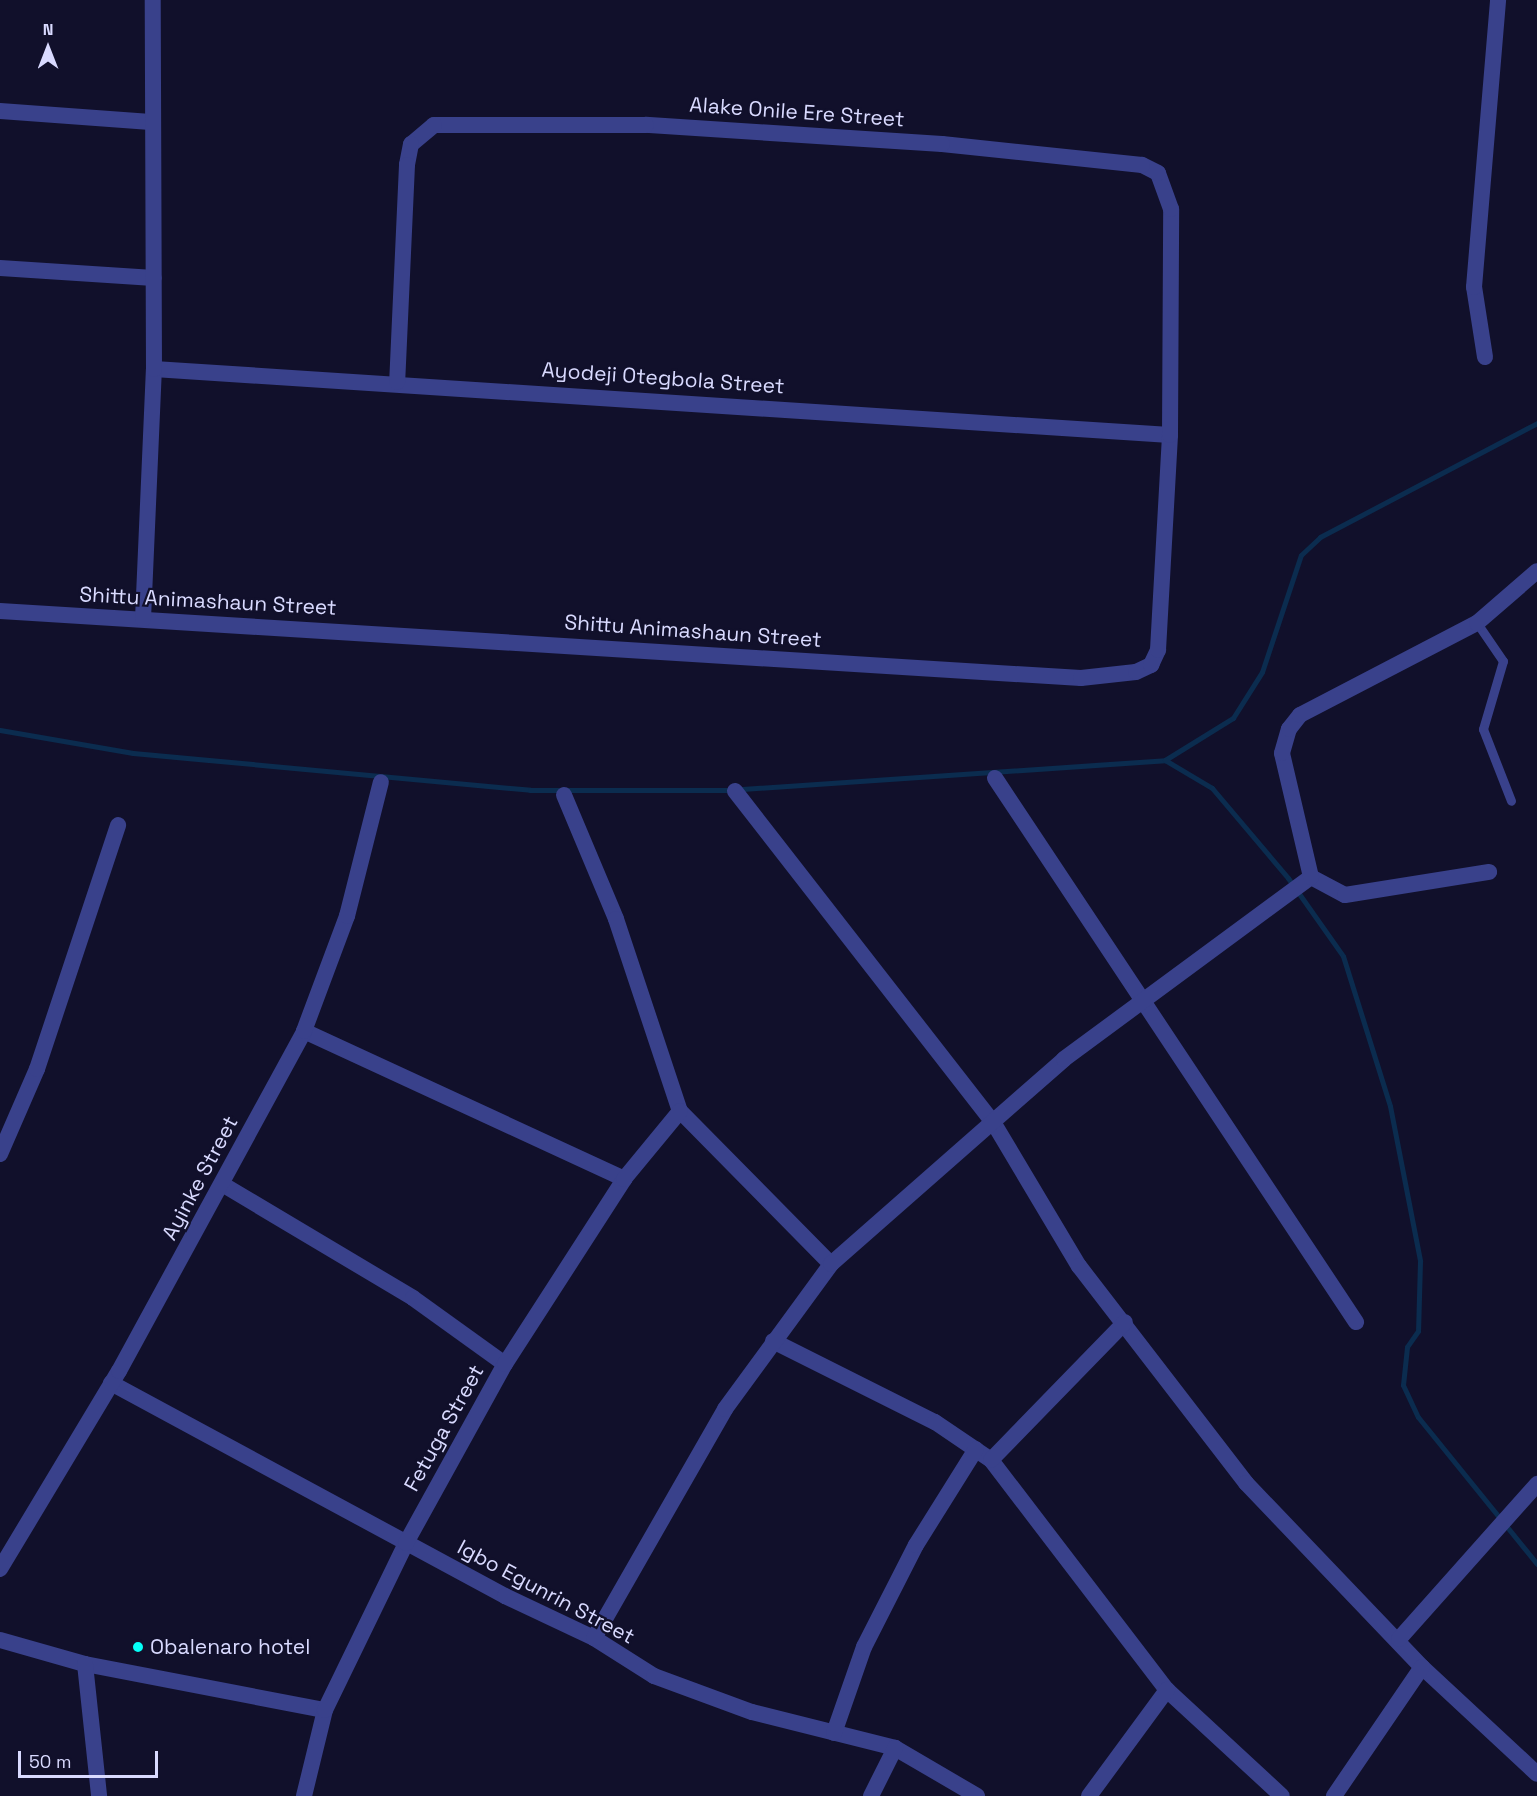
<!DOCTYPE html>
<html>
<head>
<meta charset="utf-8">
<style>
	body { margin:0 }
	#map { position:relative; width:1537px; height:1796px; overflow:hidden; background:#11102b; font-family:"Space Grotesk",sans-serif }
	div>[style] { position:absolute }
	.stream>* { height:5px; margin:-2.5px; padding:0 2.5px; transform-origin:2.5px; border-radius:2.5px; background:#0b2c4f }
	.service>* { height:9px; margin:-4.5px; padding:0 4.5px; transform-origin:4.5px; border-radius:4.5px; background:#39418b }
	.minor>* { height:16px; margin:-8px; padding:0 8px; transform-origin:8px; border-radius:8px; background:#39418b }
	.dots>* { width:16px; height:16px; translate:-50% -50%; box-sizing:border-box; border:3px solid #11102b; border-radius:50% }
	span { translate:-50% -50%; white-space:nowrap; text-align:center; line-height:1.15; -webkit-text-stroke:4.5px #11102b; paint-order:stroke }
	.street-label { font-size:21px; color:#d9daff }
	.poi-label { font-size:21px; color:#d9daff }
	.left { translate:0 -50%; text-align:left }
	.north { position:absolute; left:18px; top:18px; width:60px; height:60px; -webkit-text-stroke:4px #11102b; paint-order:stroke; rotate:0deg; font-size:16px; font-weight:700; line-height:24px; text-align:center; color:#d9daff }
	.north::after { content:''; display:block; margin:auto; width:21px; height:27px; background:#d9daff; clip-path:polygon(50% 0,100% 100%,50% 72%,0 100%) }
	.scale { position:absolute; left:18px; top:1751px; width:140px; height:27px; box-sizing:border-box; border:3px solid #d9daff; border-top:0; padding-left:8px; font-size:18px; line-height:21px; white-space:nowrap; color:#d9daff; -webkit-text-stroke:4px #11102b; paint-order:stroke }
</style>
</head>
<body>
<div id="map">
	<div class="stream">
		<div style="left:0;top:730px;width:135px;rotate:9.8deg"></div>
		<div style="left:133px;top:753px;width:399px;rotate:5.3deg"></div>
		<div style="left:530px;top:790px;width:198px"></div>
		<div style="left:728px;top:790px;width:438px;rotate:-3.9deg"></div>
		<div style="left:1165px;top:760px;width:80px;rotate:-31.7deg"></div>
		<div style="left:1233px;top:718px;width:54px;rotate:-57.8deg"></div>
		<div style="left:1262px;top:672px;width:123px;rotate:-71.6deg"></div>
		<div style="left:1301px;top:555px;width:26px;rotate:-43deg"></div>
		<div style="left:1320px;top:537px;width:245px;rotate:-27.7deg"></div>
		<div style="left:1165px;top:760px;width:55px;rotate:30.8deg"></div>
		<div style="left:1212px;top:788px;width:118px;rotate:49.8deg"></div>
		<div style="left:1288px;top:878px;width:95px;rotate:54.8deg"></div>
		<div style="left:1343px;top:956px;width:157px;rotate:72.6deg"></div>
		<div style="left:1390px;top:1106px;width:158px;rotate:79deg"></div>
		<div style="left:1420px;top:1261px;width:70px;rotate:91.6deg"></div>
		<div style="left:1418px;top:1331px;width:19px;rotate:125deg"></div>
		<div style="left:1407px;top:1347px;width:38px;rotate:96deg"></div>
		<div style="left:1403px;top:1385px;width:35px;rotate:65deg"></div>
		<div style="left:1418px;top:1417px;width:189px;rotate:51deg"></div>
	</div>
	<div class="service">
		<div style="left:1477px;top:623px;width:46px;rotate:55.6deg"></div>
		<div style="left:1503px;top:661px;width:71px;rotate:106.4deg"></div>
		<div style="left:1483px;top:729px;width:77px;rotate:68.7deg"></div>
	</div>
	<div class="minor">
		<div style="left:0;top:111px;width:151px;rotate:4.2deg"></div>
		<div style="left:0;top:268px;width:154px;rotate:3.7deg"></div>
		<div style="left:1485px;top:357px;width:71px;rotate:-98.9deg"></div>
		<div style="left:1474px;top:287px;width:288px;rotate:-85.2deg"></div>
		<div style="left:154px;top:369px;width:1018px;rotate:3.72deg"></div>
		<div style="left:0;top:611px;width:1083px;rotate:3.55deg"></div>
		<div style="left:1081px;top:678px;width:55px;rotate:-6.2deg"></div>
		<div style="left:1136px;top:672px;width:17px;rotate:-25deg"></div>
		<div style="left:1151px;top:665px;width:17px;rotate:-65deg"></div>
		<div style="left:1158px;top:650px;width:215px;rotate:-86.8deg"></div>
		<div style="left:1170px;top:435px;width:226px;rotate:-89.7deg"></div>
		<div style="left:1171px;top:209px;width:38px;rotate:-110deg"></div>
		<div style="left:1158px;top:173px;width:18px;rotate:-153deg"></div>
		<div style="left:1142px;top:165px;width:201px;rotate:-174deg"></div>
		<div style="left:942px;top:144px;width:297px;rotate:-176.3deg"></div>
		<div style="left:646px;top:125px;width:212px;rotate:180deg"></div>
		<div style="left:434px;top:125px;width:30px;rotate:140deg"></div>
		<div style="left:411px;top:144px;width:21px;rotate:101deg"></div>
		<div style="left:407px;top:165px;width:217px;rotate:92.6deg"></div>
		<div style="left:143px;top:619px;width:250px;rotate:-87.5deg"></div>
		<div style="left:154px;top:369px;width:369px;rotate:-90.2deg"></div>
		<div style="left:995px;top:778px;width:653px;rotate:56.43deg"></div>
		<div style="left:735px;top:791px;width:420px;rotate:52.1deg"></div>
		<div style="left:993px;top:1122px;width:168px;rotate:59.2deg"></div>
		<div style="left:1079px;top:1266px;width:274px;rotate:52.4deg"></div>
		<div style="left:1246px;top:1483px;width:255px;rotate:46.3deg"></div>
		<div style="left:1422px;top:1667px;width:157px;rotate:42.9deg"></div>
		<div style="left:564px;top:795px;width:134px;rotate:67.2deg"></div>
		<div style="left:616px;top:919px;width:202px;rotate:71.6deg"></div>
		<div style="left:680px;top:1111px;width:215px;rotate:45.4deg"></div>
		<div style="left:1311px;top:877px;width:38px;rotate:28deg"></div>
		<div style="left:1345px;top:895px;width:146px;rotate:-9.1deg"></div>
		<div style="left:304px;top:1031px;width:353px;rotate:24.8deg"></div>
		<div style="left:0;top:1154px;width:93px;rotate:-66.5deg"></div>
		<div style="left:37px;top:1069px;width:257px;rotate:-71.6deg"></div>
		<div style="left:222px;top:1184px;width:222px;rotate:30.8deg"></div>
		<div style="left:413px;top:1298px;width:113px;rotate:35.7deg"></div>
		<div style="left:773px;top:1341px;width:181px;rotate:26.6deg"></div>
		<div style="left:935px;top:1422px;width:68px;rotate:34.2deg"></div>
		<div style="left:991px;top:1460px;width:290px;rotate:52.6deg"></div>
		<div style="left:1167px;top:1690px;width:156px;rotate:42.7deg"></div>
		<div style="left:111px;top:1383px;width:448px;rotate:28.4deg"></div>
		<div style="left:505px;top:1596px;width:98px;rotate:25.3deg"></div>
		<div style="left:594px;top:1638px;width:71px;rotate:32.3deg"></div>
		<div style="left:654px;top:1676px;width:104px;rotate:20.2deg"></div>
		<div style="left:752px;top:1712px;width:147px;rotate:14.1deg"></div>
		<div style="left:895px;top:1748px;width:95px;rotate:30.3deg"></div>
		<div style="left:991px;top:1460px;width:192px;rotate:-45.8deg"></div>
		<div style="left:0;top:1569px;width:231px;rotate:-59deg"></div>
		<div style="left:119px;top:1371px;width:387px;rotate:-61.4deg"></div>
		<div style="left:304px;top:1031px;width:123px;rotate:-69.5deg"></div>
		<div style="left:347px;top:916px;width:138px;rotate:-75.8deg"></div>
		<div style="left:594px;top:1638px;width:264px;rotate:-60.2deg"></div>
		<div style="left:725px;top:1409px;width:180px;rotate:-53.8deg"></div>
		<div style="left:831px;top:1264px;width:310px;rotate:-41.3deg"></div>
		<div style="left:1064px;top:1059px;width:307px;rotate:-36.4deg"></div>
		<div style="left:1311px;top:877px;width:127px;rotate:-103.2deg"></div>
		<div style="left:1282px;top:753px;width:25px;rotate:-74deg"></div>
		<div style="left:1289px;top:729px;width:18px;rotate:-52deg"></div>
		<div style="left:1300px;top:715px;width:199px;rotate:-27.5deg"></div>
		<div style="left:1477px;top:623px;width:79px;rotate:-40.9deg"></div>
		<div style="left:1399px;top:1639px;width:208px;rotate:-48.3deg"></div>
		<div style="left:0;top:1640px;width:88px;rotate:15.8deg"></div>
		<div style="left:85px;top:1664px;width:244px;rotate:10.9deg"></div>
		<div style="left:85px;top:1664px;width:133px;rotate:83.9deg"></div>
		<div style="left:834px;top:1733px;width:91px;rotate:-70.8deg"></div>
		<div style="left:864px;top:1647px;width:114px;rotate:-63deg"></div>
		<div style="left:916px;top:1545px;width:113px;rotate:-58deg"></div>
		<div style="left:304px;top:1796px;width:89px;rotate:-76.3deg"></div>
		<div style="left:325px;top:1710px;width:186px;rotate:-64.1deg"></div>
		<div style="left:406px;top:1543px;width:205px;rotate:-61.1deg"></div>
		<div style="left:505px;top:1364px;width:220px;rotate:-57.2deg"></div>
		<div style="left:624px;top:1179px;width:88px;rotate:-50.5deg"></div>
		<div style="left:871px;top:1796px;width:54px;rotate:-63.4deg"></div>
		<div style="left:1089px;top:1796px;width:132px;rotate:-53.7deg"></div>
		<div style="left:1334px;top:1796px;width:156px;rotate:-55.7deg"></div>
	</div>
	<div class="dots">
		<div style="left:138px;top:1647px;background:#05fff7"></div>
	</div>
	<div class="street-label">
		<span style="left:797px;top:112px;rotate:4deg">Alake Onile Ere Street</span>
		<span style="left:663px;top:378px;rotate:4deg">Ayodeji Otegbola Street</span>
		<span style="left:208px;top:601px;rotate:3deg">Shittu Animashaun Street</span>
		<span style="left:693px;top:631px;rotate:4deg">Shittu Animashaun Street</span>
		<span style="left:200px;top:1178px;rotate:-62deg">Ayinke Street</span>
		<span style="left:444px;top:1428px;rotate:-61deg">Fetuga Street</span>
		<span style="left:546px;top:1592px;rotate:28deg">Igbo Egunrin Street</span>
	</div>
	<div class="poi-label">
		<span class="left" style="left:150px;top:1647px">Obalenaro hotel</span>
	</div>
	<div class="north">N</div>
	<div class="scale">50 m</div>
</div>
</body>
</html>
